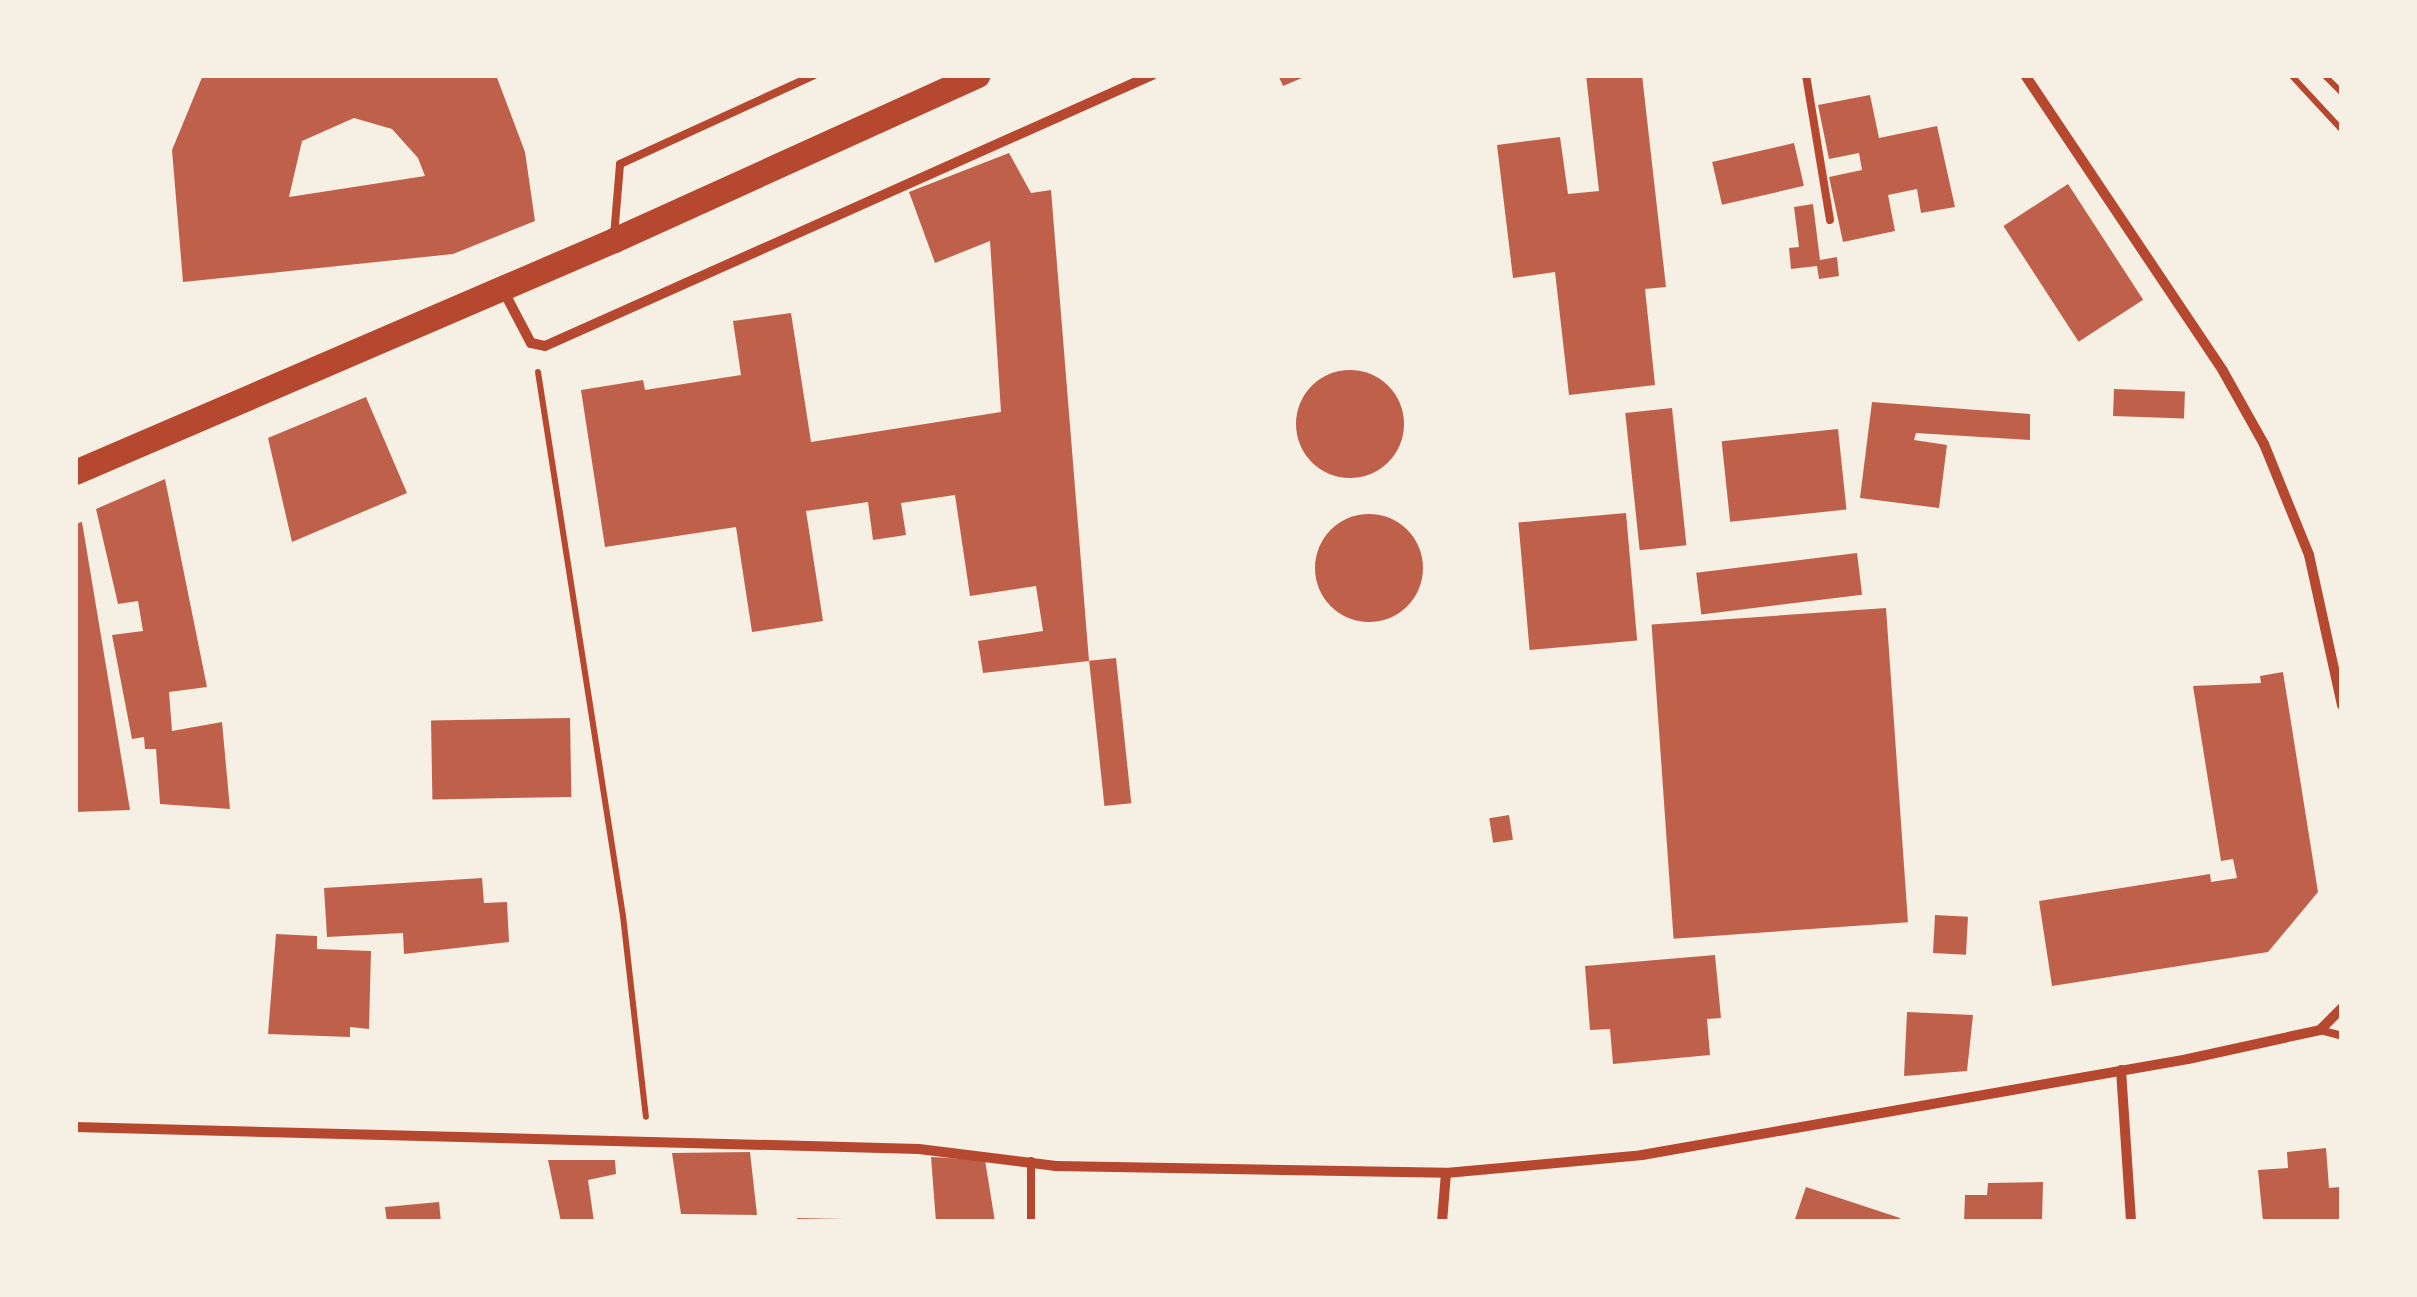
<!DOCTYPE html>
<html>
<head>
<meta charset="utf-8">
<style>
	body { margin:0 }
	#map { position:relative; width:2417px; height:1297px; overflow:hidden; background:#f6efe4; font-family:Figtree,sans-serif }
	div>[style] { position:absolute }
	.building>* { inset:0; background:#bf614a; transform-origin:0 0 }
	.round { border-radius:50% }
	.path>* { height:6px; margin:-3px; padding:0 3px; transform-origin:3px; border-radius:3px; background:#b5482f }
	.service>* { height:8px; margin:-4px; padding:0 4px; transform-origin:4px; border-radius:4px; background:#b5482f }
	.minor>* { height:10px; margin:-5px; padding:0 5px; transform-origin:5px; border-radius:5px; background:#b5482f }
	.primary>* { height:25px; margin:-12.5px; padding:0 12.5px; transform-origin:12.5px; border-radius:12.5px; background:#b5482f }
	span { translate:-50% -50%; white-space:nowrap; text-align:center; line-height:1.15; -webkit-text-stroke:10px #f6efe4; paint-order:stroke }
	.frame { position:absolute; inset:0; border:78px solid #f6efe4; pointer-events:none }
</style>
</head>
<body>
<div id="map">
	<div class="building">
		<div style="clip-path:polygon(evenodd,203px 75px,496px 75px,525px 152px,535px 221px,453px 254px,183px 282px,172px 150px,203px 75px,354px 118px,392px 129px,418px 158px,425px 176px,289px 197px,302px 141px,354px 118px)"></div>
		<div style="clip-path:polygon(1278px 75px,1309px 75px,1283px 86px)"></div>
		<div style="clip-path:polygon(1586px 75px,1642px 75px,1666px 287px,1645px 289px,1655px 385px,1569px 395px,1555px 272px,1513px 278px,1497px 145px,1560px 137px,1568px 194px,1599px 191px)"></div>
		<div style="clip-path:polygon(1870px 95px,1879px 138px,1937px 126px,1955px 207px,1921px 213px,1917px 189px,1888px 195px,1895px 231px,1843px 242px,1829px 177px,1862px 170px,1859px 153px,1829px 159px,1818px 105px)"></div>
		<div style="left:1794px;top:143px;width:44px;height:84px;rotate:77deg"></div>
		<div style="clip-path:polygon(1009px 153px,1031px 193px,1051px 190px,1089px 661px,983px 673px,978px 641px,1043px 631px,1036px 586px,970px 596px,955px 495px,901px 503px,906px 535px,873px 540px,868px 502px,806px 511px,823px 621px,752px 632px,736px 527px,605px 547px,581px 390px,643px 380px,645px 390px,741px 375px,733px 321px,791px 313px,811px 442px,1001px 412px,990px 241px,935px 263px,909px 192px)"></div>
		<div style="left:2068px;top:184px;width:138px;height:77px;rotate:57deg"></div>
		<div style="clip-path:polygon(1813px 204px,1820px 260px,1837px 257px,1839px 276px,1819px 279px,1817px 266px,1791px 269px,1789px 248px,1799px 247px,1794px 207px)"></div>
		<div class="round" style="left:1296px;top:370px;width:108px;height:108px"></div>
		<div style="left:2114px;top:389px;width:71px;height:27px;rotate:2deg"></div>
		<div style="clip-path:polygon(366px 397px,407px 493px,292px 542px,268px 438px)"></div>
		<div style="clip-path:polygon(1872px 402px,2030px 414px,2030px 440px,1916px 433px,1914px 440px,1947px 445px,1939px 508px,1860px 498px)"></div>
		<div style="left:1672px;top:408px;width:138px;height:47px;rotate:84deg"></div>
		<div style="left:1838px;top:429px;width:81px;height:117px;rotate:84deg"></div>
		<div style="clip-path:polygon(165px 479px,207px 687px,169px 692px,172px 731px,222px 722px,230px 809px,160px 804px,156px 749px,145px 749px,144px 737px,132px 739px,112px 635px,143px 631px,138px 601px,118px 604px,96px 509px)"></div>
		<div style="left:1626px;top:513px;width:128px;height:108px;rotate:85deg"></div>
		<div class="round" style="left:1315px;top:514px;width:108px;height:108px"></div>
		<div style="clip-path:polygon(82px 522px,130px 810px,75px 812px,75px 524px)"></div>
		<div style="left:1857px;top:553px;width:42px;height:162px;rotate:83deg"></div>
		<div style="left:1886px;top:608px;width:315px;height:235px;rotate:86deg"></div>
		<div style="left:1116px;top:658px;width:146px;height:27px;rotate:84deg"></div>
		<div style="clip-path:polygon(2283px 672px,2318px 892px,2268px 952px,2052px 986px,2039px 901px,2210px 874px,2211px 882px,2237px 878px,2233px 859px,2221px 861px,2193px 686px,2261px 683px,2260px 676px)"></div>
		<div style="left:570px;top:718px;width:79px;height:139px;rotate:89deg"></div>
		<div style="left:1509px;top:815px;width:25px;height:20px;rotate:81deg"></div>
		<div style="clip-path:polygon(482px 878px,484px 903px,507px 902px,509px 942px,404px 954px,403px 933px,327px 937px,324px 888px)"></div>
		<div style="left:1935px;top:915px;width:33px;height:38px;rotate:3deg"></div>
		<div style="clip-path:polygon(276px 934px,317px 936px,317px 949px,371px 951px,369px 1029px,350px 1027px,350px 1037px,268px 1034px)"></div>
		<div style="clip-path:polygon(1715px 955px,1721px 1018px,1707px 1019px,1710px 1055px,1613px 1064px,1610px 1029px,1590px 1030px,1585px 966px)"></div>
		<div style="clip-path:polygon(1907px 1012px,1973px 1015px,1967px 1071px,1904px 1076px)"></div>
		<div style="clip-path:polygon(2326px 1148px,2329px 1188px,2339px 1187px,2342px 1222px,2263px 1222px,2258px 1170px,2288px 1168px,2287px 1152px)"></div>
		<div style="clip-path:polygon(750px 1152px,757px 1215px,681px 1214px,672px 1153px)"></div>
		<div style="clip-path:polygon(931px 1157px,985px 1160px,995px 1222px,936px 1222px)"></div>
		<div style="clip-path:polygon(548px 1160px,615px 1160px,616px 1174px,588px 1180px,594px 1222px,561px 1222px)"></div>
		<div style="clip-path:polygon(2043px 1182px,2042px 1222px,1964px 1222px,1965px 1195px,1987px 1195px,1988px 1183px)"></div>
		<div style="clip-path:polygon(1806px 1187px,1900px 1218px,1898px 1222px,1794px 1222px)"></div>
		<div style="clip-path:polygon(439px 1202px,441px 1222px,387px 1222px,385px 1207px)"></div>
		<div style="clip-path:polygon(797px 1218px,844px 1219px,844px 1222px,797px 1222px)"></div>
	</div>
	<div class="path">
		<div style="left:2291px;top:75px;width:75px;rotate:47.2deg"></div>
		<div style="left:2324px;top:75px;width:25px;rotate:45deg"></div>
		<div style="left:538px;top:372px;width:551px;rotate:81.12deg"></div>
		<div style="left:623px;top:916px;width:202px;rotate:83.5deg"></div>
	</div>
	<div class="service">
		<div style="left:1806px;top:75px;width:147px;rotate:80.6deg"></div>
		<div style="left:614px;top:236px;width:72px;rotate:-85.2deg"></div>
		<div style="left:620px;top:164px;width:213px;rotate:-24.6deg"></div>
		<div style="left:2320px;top:1030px;width:23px;rotate:15deg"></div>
		<div style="left:1031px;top:1161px;width:61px;rotate:90deg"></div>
	</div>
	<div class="minor">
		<div style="left:2025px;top:75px;width:356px;rotate:56.2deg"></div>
		<div style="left:2223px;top:371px;width:84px;rotate:60.7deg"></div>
		<div style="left:2264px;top:444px;width:120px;rotate:67.9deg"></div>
		<div style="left:2309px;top:555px;width:154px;rotate:77.6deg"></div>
		<div style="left:503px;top:290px;width:60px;rotate:62.2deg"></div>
		<div style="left:531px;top:343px;width:14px;rotate:12deg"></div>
		<div style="left:545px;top:346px;width:665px;rotate:-24.06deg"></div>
		<div style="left:2121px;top:1070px;width:152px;rotate:86.2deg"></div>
		<div style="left:75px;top:1127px;width:844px;rotate:1.49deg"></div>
		<div style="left:919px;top:1149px;width:138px;rotate:7.1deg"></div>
		<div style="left:1056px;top:1166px;width:390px;rotate:1deg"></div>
		<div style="left:1446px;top:1173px;width:197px;rotate:-5.2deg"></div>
		<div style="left:1642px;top:1155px;width:554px;rotate:-9.97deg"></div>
		<div style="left:2188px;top:1059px;width:135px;rotate:-12.4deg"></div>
		<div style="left:2320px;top:1030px;width:31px;rotate:-45deg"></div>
		<div style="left:1442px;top:1222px;width:49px;rotate:-85.3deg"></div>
	</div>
	<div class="primary">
		<div style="left:75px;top:472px;width:587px;rotate:-23.29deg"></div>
		<div style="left:614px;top:240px;width:399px;rotate:-24.4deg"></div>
	</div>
	<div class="frame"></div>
</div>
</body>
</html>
